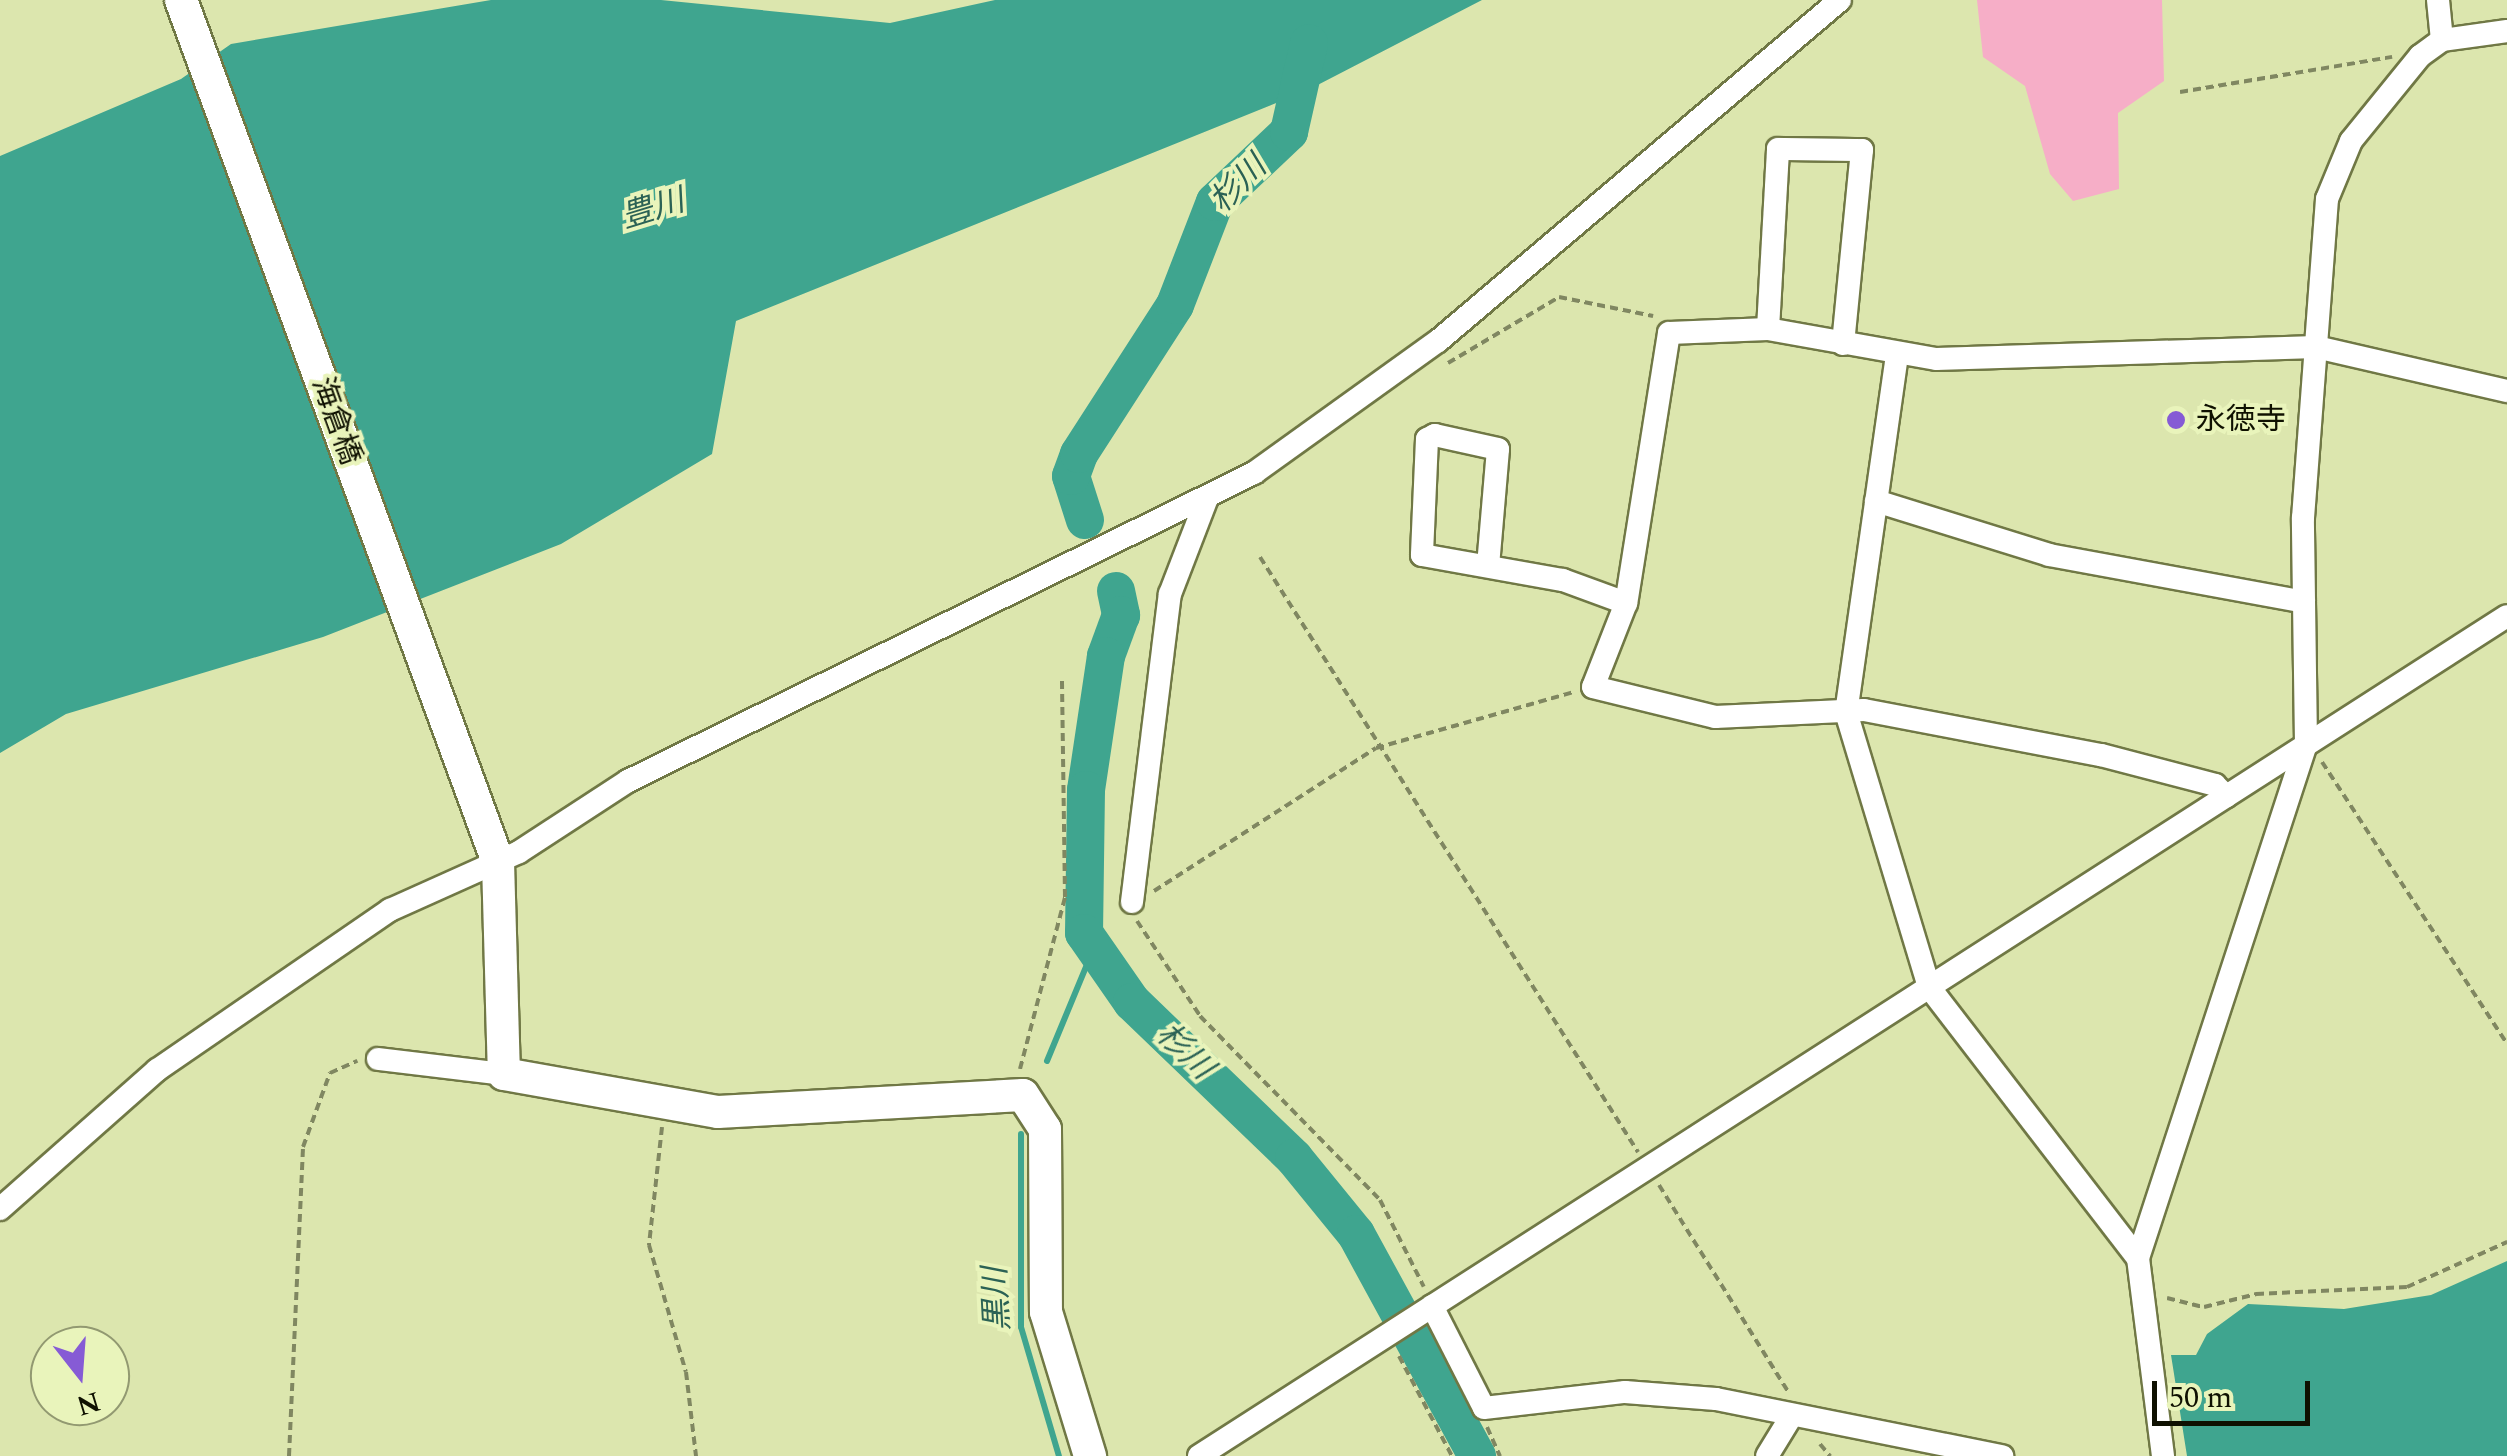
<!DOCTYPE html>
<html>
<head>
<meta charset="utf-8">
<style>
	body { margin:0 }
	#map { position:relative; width:2507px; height:1456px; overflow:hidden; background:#dce6ae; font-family:Spectral,"Noto Sans JP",serif }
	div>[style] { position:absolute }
	.green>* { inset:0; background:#f6aec7 }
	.water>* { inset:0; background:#3fa58f }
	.stream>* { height:6px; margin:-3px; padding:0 3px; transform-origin:3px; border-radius:3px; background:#3fa58f }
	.river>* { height:38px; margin:-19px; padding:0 19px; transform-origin:19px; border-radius:19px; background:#3fa58f }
	.path>* { height:4px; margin-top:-2px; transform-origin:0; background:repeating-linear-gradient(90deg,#808761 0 8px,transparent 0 13px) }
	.roads { filter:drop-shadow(2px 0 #707845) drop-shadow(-2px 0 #707845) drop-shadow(0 2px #707845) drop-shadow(0 -2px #707845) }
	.street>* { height:22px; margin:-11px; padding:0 11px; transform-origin:11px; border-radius:11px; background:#fff }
	.secondary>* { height:32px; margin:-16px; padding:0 16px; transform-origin:16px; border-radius:16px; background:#fff }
	.dots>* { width:28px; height:28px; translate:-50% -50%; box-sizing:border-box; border:5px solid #e9f4bb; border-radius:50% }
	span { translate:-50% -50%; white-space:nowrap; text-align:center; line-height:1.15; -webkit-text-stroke:8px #e9f4bb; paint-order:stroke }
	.poi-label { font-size:30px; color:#0f1101 }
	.left { translate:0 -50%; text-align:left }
	.street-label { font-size:30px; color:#0f1101 }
	.water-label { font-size:32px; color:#2b6255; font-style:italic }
	.north { position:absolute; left:30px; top:1326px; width:100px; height:100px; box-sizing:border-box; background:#e9f4bb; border:2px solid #929971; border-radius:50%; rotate:163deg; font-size:28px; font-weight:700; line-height:40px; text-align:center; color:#0f1101 }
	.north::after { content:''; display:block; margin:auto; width:35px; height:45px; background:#865bd5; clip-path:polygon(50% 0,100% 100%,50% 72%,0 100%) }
	.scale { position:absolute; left:2152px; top:1381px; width:158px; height:45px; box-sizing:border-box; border:5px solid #0f1101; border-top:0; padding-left:12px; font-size:30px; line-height:35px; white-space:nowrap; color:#0f1101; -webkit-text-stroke:8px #e9f4bb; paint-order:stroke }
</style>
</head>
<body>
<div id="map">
	<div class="green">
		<div style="clip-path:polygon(1977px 0,2162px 0,2164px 81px,2118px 113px,2119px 189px,2073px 201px,2050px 174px,2025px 86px,1983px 57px)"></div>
	</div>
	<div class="water">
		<div style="clip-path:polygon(491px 0,661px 0,890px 23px,995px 0,1482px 0,1306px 91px,736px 321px,712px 454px,561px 544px,323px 637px,66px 714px,0 753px,0 156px,181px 79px,231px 44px)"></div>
		<div style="clip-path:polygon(2507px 1261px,2507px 1456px,2187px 1456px,2171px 1355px,2196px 1355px,2207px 1334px,2248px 1304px,2344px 1309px,2431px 1295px)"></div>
	</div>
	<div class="stream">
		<div style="left:1047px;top:1061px;width:120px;rotate:-67.5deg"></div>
		<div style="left:1021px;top:1134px;width:193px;rotate:90deg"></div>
		<div style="left:1021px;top:1327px;width:134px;rotate:73.6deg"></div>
	</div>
	<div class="river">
		<div style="left:1085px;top:520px;width:46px;rotate:-107.7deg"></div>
		<div style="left:1071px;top:476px;width:23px;rotate:-70deg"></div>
		<div style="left:1079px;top:454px;width:177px;rotate:-57.2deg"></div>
		<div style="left:1175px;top:305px;width:110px;rotate:-68.8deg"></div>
		<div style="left:1215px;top:202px;width:102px;rotate:-43.4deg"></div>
		<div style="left:1289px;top:132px;width:91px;rotate:-77.3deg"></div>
		<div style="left:1116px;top:591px;width:25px;rotate:78deg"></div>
		<div style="left:1121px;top:615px;width:44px;rotate:110.1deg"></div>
		<div style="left:1106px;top:656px;width:135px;rotate:98.5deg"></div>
		<div style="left:1086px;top:790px;width:143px;rotate:90.8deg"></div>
		<div style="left:1084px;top:933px;width:84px;rotate:55.2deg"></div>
		<div style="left:1132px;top:1002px;width:225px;rotate:43.9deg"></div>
		<div style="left:1294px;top:1158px;width:98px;rotate:50.8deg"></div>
		<div style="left:1356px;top:1234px;width:253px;rotate:61.4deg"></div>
	</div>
	<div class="path">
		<div style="left:2180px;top:92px;width:215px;rotate:-9.4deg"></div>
		<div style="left:1448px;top:363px;width:129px;rotate:-30.7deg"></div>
		<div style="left:1559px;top:297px;width:96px;rotate:11.4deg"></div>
		<div style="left:1260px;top:557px;width:705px;rotate:57.57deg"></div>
		<div style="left:2322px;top:762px;width:337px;rotate:56.7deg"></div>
		<div style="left:1154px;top:891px;width:264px;rotate:-32.8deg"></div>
		<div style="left:1376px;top:748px;width:206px;rotate:-15.8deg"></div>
		<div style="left:1137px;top:921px;width:114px;rotate:56.4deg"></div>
		<div style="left:1200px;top:1016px;width:257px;rotate:45.6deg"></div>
		<div style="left:1380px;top:1200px;width:97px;rotate:63.2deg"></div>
		<div style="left:1020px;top:1069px;width:178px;rotate:-75.3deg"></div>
		<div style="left:1065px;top:897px;width:220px;rotate:-90.8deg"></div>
		<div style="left:662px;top:1127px;width:119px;rotate:96.3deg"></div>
		<div style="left:649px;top:1245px;width:132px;rotate:73.8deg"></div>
		<div style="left:686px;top:1372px;width:85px;rotate:83.2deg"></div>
		<div style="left:1659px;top:1185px;width:245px;rotate:58deg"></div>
		<div style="left:2167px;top:1298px;width:38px;rotate:14deg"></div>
		<div style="left:2204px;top:1307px;width:54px;rotate:-14deg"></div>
		<div style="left:2256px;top:1294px;width:151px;rotate:-2.7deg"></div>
		<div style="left:2407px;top:1287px;width:110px;rotate:-24.2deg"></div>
		<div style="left:1399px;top:1356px;width:113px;rotate:62.1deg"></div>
		<div style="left:1487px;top:1427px;width:32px;rotate:66deg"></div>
		<div style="left:1820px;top:1444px;width:16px;rotate:50deg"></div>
		<div style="left:289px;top:1456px;width:309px;rotate:-87.4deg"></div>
		<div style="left:303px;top:1147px;width:79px;rotate:-70deg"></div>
		<div style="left:330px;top:1073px;width:30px;rotate:-24deg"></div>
	</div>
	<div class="roads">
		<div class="street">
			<div style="left:2438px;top:0;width:40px;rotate:84.3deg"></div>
			<div style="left:2507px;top:31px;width:66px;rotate:172.1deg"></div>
			<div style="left:2442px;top:40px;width:27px;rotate:144deg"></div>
			<div style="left:2420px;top:56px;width:109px;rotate:129.1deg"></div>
			<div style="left:2351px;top:141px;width:63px;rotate:112.5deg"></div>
			<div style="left:2327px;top:199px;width:148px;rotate:94.3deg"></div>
			<div style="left:2316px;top:347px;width:196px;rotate:13deg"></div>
			<div style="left:1768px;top:329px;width:180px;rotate:-86.8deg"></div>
			<div style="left:1778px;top:149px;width:84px;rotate:0.7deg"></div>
			<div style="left:1862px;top:150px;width:195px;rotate:95.6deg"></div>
			<div style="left:1897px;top:355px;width:361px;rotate:98.1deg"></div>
			<div style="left:1846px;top:712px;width:287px;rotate:73.2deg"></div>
			<div style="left:1929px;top:987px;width:342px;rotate:52.4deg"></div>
			<div style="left:1876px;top:501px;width:181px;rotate:17.3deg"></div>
			<div style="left:2049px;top:555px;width:259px;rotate:10.4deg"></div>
			<div style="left:1488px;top:566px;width:117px;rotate:-85.1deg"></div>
			<div style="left:1498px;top:449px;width:65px;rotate:-167.5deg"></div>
			<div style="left:1435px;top:435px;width:9px;rotate:153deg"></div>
			<div style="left:1427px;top:439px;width:116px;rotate:92.5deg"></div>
			<div style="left:1422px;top:555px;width:143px;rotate:10.1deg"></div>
			<div style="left:1563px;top:580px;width:67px;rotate:20.1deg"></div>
			<div style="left:1132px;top:902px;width:310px;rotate:-83deg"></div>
			<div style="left:1170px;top:594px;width:103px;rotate:-68.9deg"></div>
			<div style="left:378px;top:1059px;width:127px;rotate:6.8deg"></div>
			<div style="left:0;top:1209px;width:210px;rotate:-41.5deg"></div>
			<div style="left:157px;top:1070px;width:283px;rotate:-34.5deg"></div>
			<div style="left:390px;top:910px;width:141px;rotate:-24.2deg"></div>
			<div style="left:519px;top:852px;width:130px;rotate:-33.1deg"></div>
			<div style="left:628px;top:781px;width:698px;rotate:-26.2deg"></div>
			<div style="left:1254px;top:473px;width:226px;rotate:-35.7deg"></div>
			<div style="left:1438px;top:341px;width:527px;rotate:-40.31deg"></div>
			<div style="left:1432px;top:1306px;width:114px;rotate:63deg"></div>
			<div style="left:1484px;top:1408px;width:142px;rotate:-6.5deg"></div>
			<div style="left:1625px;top:1392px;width:91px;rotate:4.4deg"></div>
			<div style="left:1716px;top:1399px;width:292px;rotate:11.3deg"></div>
			<div style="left:1199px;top:1456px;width:1554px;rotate:-32.71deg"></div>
			<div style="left:1767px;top:1456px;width:42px;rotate:-58.6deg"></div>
			<div style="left:2163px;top:1456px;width:200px;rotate:-97.2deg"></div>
			<div style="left:2138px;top:1258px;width:541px;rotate:-71.9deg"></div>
			<div style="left:2306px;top:744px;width:226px;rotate:-90.8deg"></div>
			<div style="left:2303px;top:518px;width:171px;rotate:-85.7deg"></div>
			<div style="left:2316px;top:347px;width:380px;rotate:178.2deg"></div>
			<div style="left:1936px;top:359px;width:171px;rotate:-169.9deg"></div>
			<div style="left:1768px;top:329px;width:99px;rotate:177.7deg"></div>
			<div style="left:1669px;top:333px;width:273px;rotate:99deg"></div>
			<div style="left:1626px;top:603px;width:90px;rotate:111.4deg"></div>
			<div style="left:1593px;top:687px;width:126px;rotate:13.8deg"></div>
			<div style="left:1715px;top:717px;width:149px;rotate:-2.7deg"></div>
			<div style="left:1864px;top:710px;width:241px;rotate:10.8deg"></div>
			<div style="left:2101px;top:755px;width:118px;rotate:14.7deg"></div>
			<div style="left:2215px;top:785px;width:16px;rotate:45deg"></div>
		</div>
		<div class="secondary">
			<div style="left:181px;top:0;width:918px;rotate:69.81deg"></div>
			<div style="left:498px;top:862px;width:212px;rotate:88.4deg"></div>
			<div style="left:504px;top:1074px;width:217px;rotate:10.1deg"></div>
			<div style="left:718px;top:1112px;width:305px;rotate:-3.2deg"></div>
			<div style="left:1023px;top:1095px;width:40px;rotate:57.1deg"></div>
			<div style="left:1045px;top:1129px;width:183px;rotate:89.7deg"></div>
			<div style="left:1046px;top:1312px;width:151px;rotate:73deg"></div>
		</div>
	</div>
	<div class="dots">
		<div style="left:2176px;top:420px;background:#865bd5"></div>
	</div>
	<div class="poi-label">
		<span class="left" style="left:2196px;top:420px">永徳寺</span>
	</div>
	<div class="street-label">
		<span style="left:336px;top:421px;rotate:70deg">海倉橋</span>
	</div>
	<div class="water-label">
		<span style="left:1239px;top:185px;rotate:-45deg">杉川</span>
		<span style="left:653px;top:210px;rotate:-17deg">豊川</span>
		<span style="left:1184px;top:1052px;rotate:44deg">杉川</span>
		<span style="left:998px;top:1299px;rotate:-93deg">黒川</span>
	</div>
	<div class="north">N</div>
	<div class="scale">50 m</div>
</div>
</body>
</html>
